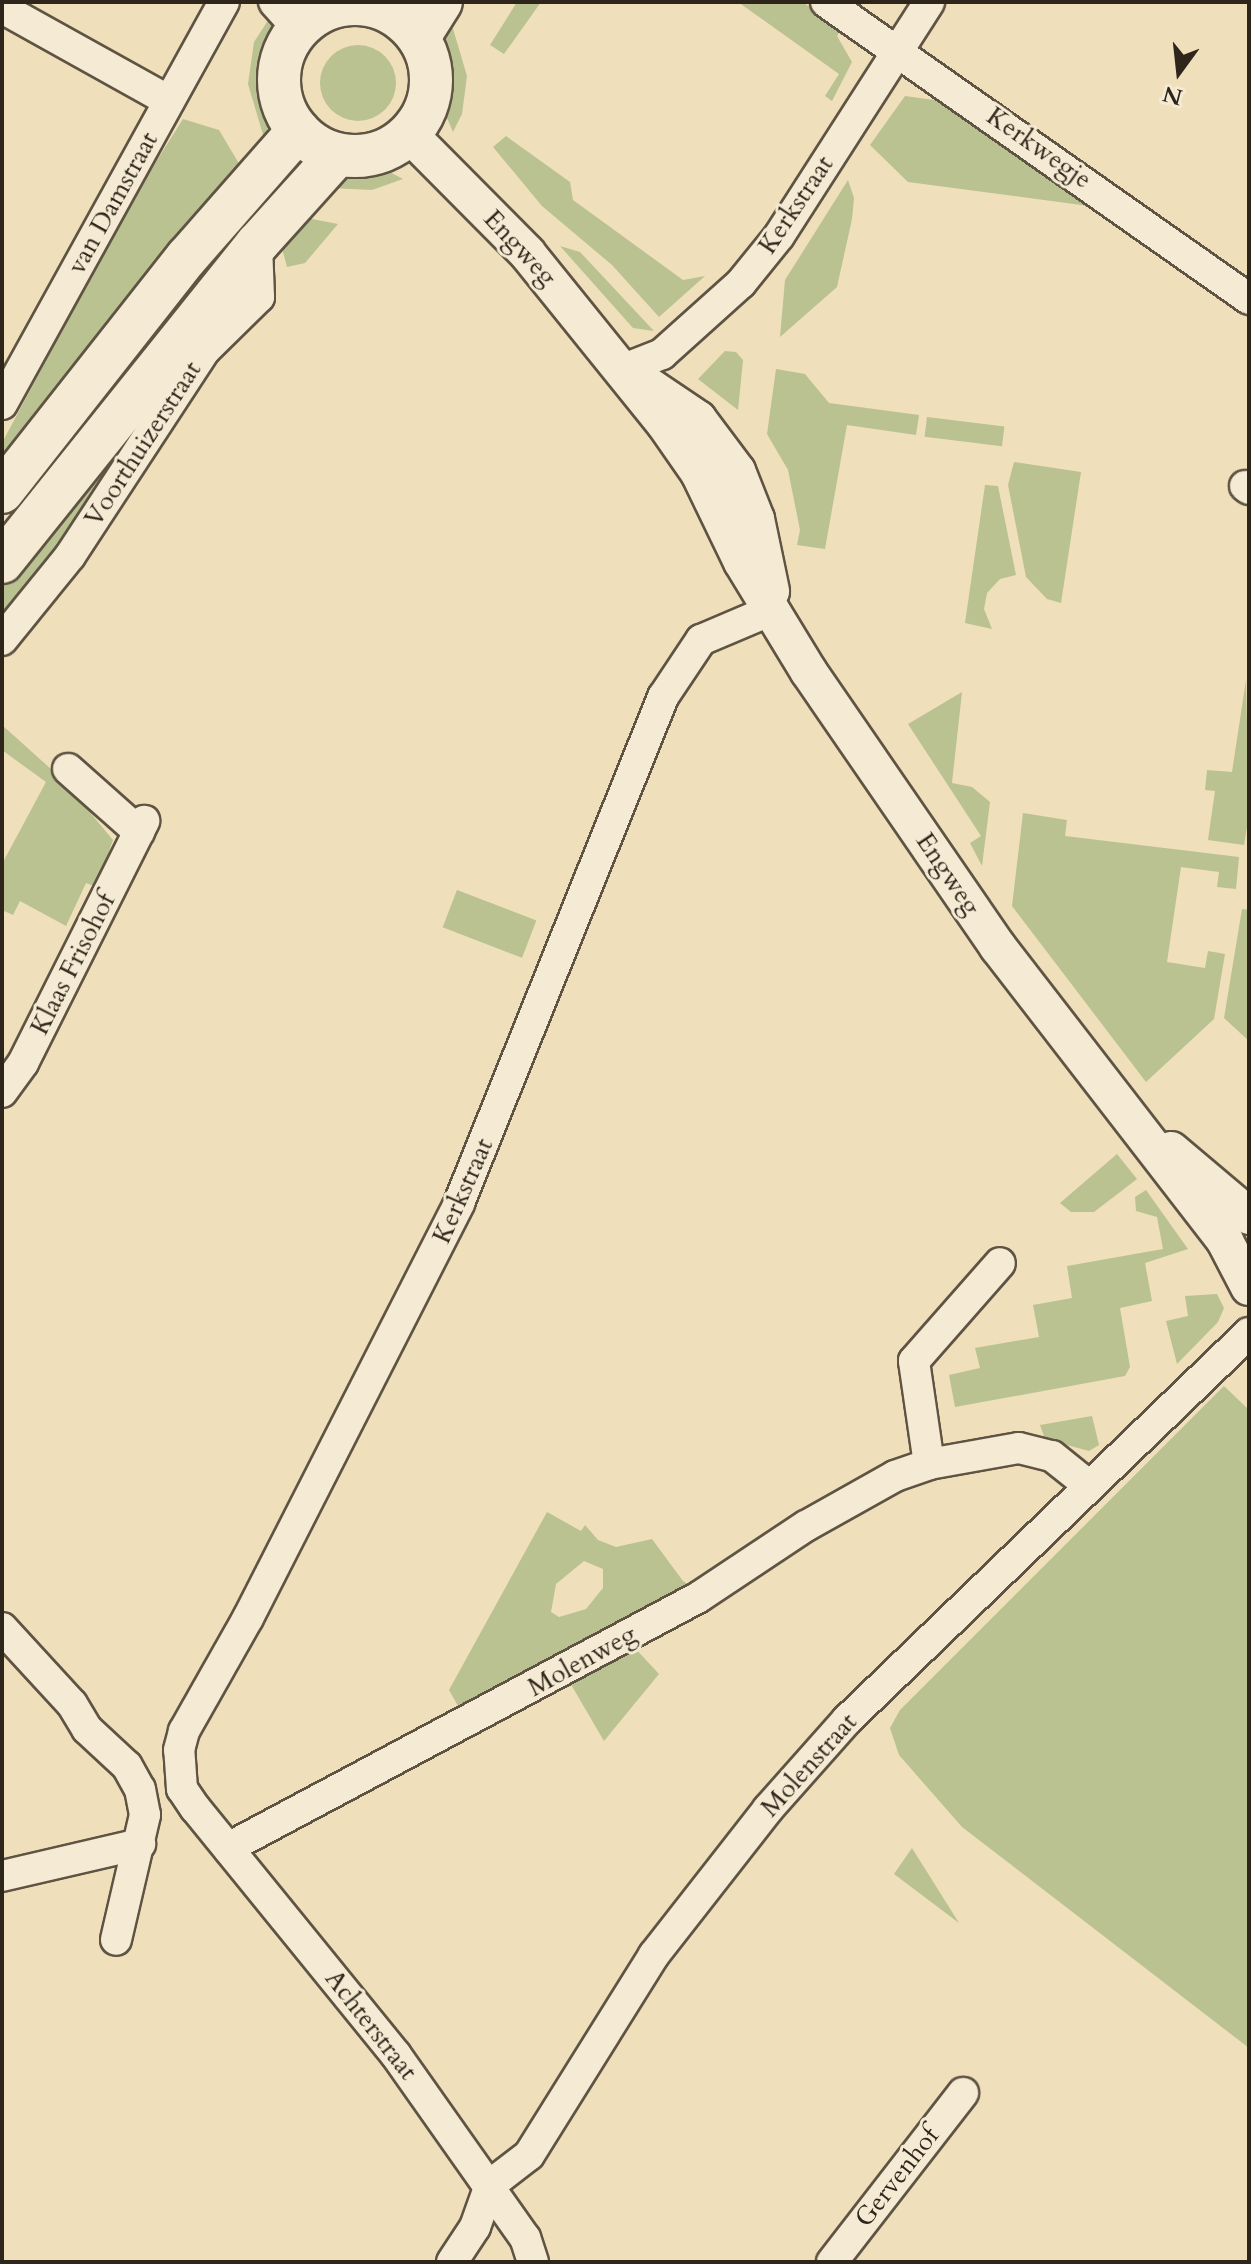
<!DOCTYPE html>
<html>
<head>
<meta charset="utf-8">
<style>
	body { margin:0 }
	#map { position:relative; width:1251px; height:2264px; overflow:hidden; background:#efdfbb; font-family:Cardo,serif }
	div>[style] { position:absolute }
	.green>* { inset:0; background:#b9c290; transform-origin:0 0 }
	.round { border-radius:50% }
	.roads { filter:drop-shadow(2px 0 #5f5443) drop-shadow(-2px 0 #5f5443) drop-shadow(0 2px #5f5443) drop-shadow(0 -2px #5f5443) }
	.minor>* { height:30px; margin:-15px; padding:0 15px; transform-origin:15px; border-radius:15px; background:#f5ead3 }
	.tertiary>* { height:36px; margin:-18px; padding:0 18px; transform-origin:18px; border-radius:18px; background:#f5ead3 }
	.secondary>* { height:42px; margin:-21px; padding:0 21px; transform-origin:21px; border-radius:21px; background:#f5ead3 }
	.secondary>.ring { margin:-21px; padding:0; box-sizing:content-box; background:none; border:42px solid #f5ead3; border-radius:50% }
	span { translate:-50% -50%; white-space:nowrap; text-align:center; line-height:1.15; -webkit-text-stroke:6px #f5ead3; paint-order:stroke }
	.street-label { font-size:26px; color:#2f261b }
	.frame { position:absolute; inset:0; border:4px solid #2f261b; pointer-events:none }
	.north { position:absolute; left:1139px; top:32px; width:80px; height:80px; -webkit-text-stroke:6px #f5ead3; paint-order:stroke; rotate:195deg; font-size:22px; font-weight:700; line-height:32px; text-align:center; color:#2f261b }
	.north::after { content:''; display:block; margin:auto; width:28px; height:36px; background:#2f261b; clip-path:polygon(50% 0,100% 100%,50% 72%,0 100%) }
</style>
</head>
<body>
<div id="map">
	<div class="green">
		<div style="clip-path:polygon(517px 2px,541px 2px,504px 54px,490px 45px)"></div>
		<div style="clip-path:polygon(738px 2px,802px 2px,842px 27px,837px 36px,852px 62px,832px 101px,825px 96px,839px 74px)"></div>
		<div style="clip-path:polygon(269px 19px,276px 38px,267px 79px,273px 113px,264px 138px,248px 84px,254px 42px)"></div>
		<div style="clip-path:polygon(451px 22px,467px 76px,462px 114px,453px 132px,444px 111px,448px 77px,443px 47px)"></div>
		<div class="round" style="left:320px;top:45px;width:76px;height:76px"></div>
		<div style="clip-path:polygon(905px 96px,941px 101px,1089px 206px,908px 182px,870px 145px)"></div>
		<div style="clip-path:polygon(183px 119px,219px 130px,244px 172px,2px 481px,2px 443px,130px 203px)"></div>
		<div style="clip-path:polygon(506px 136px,570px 182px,573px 200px,683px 280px,705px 276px,659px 317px,612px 265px,542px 206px,493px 147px)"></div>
		<div style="clip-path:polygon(384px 169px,403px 179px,372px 190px,331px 188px,345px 171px)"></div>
		<div style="clip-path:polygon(848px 180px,854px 198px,852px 219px,837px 287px,780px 337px,785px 280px)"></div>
		<div style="clip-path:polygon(307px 218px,338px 224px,305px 263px,287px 267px,281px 244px)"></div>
		<div style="clip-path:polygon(560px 246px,580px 252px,654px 331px,633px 328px)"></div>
		<div style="clip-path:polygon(185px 346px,73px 532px,2px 621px,2px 579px)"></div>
		<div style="clip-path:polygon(725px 351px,736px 352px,743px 360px,738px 410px,698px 379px)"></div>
		<div style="clip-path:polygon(776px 369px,805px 374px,829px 403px,919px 415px,916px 435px,847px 425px,825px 549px,797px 545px,800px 530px,788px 470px,767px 434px)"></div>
		<div style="left:927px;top:417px;width:78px;height:20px;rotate:7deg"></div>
		<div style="clip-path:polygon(1014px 462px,1081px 472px,1061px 603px,1047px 599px,1026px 577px,1008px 485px)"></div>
		<div style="clip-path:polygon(985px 485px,998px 486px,1016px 575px,1000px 579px,987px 593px,984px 609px,992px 629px,965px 623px)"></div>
		<div style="clip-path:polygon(1246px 680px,1249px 815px,1244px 845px,1208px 840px,1215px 791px,1205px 790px,1207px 770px,1232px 772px)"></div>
		<div style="clip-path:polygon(962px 692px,952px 783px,972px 787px,990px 802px,982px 866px,970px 843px,981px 836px,908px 724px)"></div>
		<div style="clip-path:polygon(2px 725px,61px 778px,113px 840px,97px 887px,86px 883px,66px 926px,20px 901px,13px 915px,2px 910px,2px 864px,46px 782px,2px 750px)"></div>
		<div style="clip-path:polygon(1023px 813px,1067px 820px,1065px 836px,1239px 857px,1236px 889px,1217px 887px,1219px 872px,1181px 867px,1167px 962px,1205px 968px,1208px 951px,1225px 954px,1214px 1019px,1146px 1082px,1012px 906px)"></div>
		<div style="left:457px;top:890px;width:85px;height:40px;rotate:21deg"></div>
		<div style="clip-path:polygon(1242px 909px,1249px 910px,1249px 1041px,1224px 1018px)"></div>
		<div style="clip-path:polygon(1117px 1154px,1137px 1179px,1094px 1212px,1071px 1212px,1060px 1203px)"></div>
		<div style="clip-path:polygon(1146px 1190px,1188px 1249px,1145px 1263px,1152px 1301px,1120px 1308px,1130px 1367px,1125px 1376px,955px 1407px,949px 1375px,980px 1368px,975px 1348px,1039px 1337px,1033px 1305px,1072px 1298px,1067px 1266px,1163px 1249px,1157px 1217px,1136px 1211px,1135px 1197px)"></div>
		<div style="clip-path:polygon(1217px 1294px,1224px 1308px,1218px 1322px,1177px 1364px,1166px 1321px,1188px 1316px,1185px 1296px)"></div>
		<div style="clip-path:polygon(1224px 1386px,1249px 1410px,1249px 2048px,962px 1827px,899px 1755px,890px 1728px,900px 1710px)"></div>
		<div style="clip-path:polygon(1092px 1416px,1099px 1445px,1089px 1451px,1045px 1439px,1040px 1425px)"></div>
		<div style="clip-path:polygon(evenodd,547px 1512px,581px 1531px,585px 1525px,598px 1540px,616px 1547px,652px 1539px,683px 1581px,692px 1587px,462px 1713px,449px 1690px,547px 1512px,584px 1561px,603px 1569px,603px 1588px,586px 1609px,559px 1617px,551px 1612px,556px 1584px,584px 1561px)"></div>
		<div style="clip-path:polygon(632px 1645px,659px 1674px,604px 1741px,569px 1681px)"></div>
		<div style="clip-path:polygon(912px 1848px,959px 1923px,894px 1874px)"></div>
	</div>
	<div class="roads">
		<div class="minor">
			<div style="left:274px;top:2px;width:36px;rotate:48deg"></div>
			<div style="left:826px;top:2px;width:517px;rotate:35.07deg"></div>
			<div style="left:2px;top:8px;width:191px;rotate:29.1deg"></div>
			<div style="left:624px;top:369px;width:41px;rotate:-21.5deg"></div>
			<div style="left:662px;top:354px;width:106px;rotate:-41.9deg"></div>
			<div style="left:741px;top:283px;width:60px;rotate:-51deg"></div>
			<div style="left:779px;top:236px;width:278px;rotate:-57.3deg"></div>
			<div style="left:2px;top:404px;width:459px;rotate:-61.1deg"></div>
			<div style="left:1245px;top:486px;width:5px;rotate:37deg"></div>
			<div style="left:2px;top:640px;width:108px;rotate:-51deg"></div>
			<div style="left:70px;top:556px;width:245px;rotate:-56.8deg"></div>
			<div style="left:204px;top:351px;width:77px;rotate:-44.5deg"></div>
			<div style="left:259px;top:297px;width:53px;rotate:-92.2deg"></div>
			<div style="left:68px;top:769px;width:95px;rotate:41.6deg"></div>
			<div style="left:2px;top:1092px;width:36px;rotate:-54deg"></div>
			<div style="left:23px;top:1063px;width:271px;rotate:-63.4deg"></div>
			<div style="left:929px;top:1464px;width:104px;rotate:-98.3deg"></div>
			<div style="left:914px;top:1361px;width:130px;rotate:-48.7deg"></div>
			<div style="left:2px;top:1628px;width:103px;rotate:47.4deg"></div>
			<div style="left:72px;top:1704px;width:29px;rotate:59deg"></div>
			<div style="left:87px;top:1729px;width:54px;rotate:42.8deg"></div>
			<div style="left:127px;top:1766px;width:26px;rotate:61deg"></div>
			<div style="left:140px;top:1789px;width:26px;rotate:79deg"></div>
			<div style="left:145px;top:1815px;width:128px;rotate:103.1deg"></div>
			<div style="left:228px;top:1848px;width:534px;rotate:-28.05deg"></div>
			<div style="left:699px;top:1597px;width:128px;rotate:-33.6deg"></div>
			<div style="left:806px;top:1526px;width:102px;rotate:-29.3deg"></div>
			<div style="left:895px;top:1476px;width:36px;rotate:-19deg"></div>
			<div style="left:929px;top:1464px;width:91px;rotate:-10.1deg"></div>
			<div style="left:1019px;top:1448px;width:34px;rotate:14deg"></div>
			<div style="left:1052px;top:1456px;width:45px;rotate:38.7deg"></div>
			<div style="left:2px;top:1876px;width:142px;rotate:-13.1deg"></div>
			<div style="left:452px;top:2262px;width:42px;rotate:-56.7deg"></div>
			<div style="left:475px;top:2227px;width:45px;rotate:-70.3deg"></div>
			<div style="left:490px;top:2185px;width:49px;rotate:-37.6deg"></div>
			<div style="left:529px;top:2155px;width:236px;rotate:-58deg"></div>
			<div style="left:654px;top:1955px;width:185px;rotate:-52deg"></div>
			<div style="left:768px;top:1809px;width:119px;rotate:-48.4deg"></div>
			<div style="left:847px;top:1720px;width:558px;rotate:-43.91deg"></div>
			<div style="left:533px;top:2262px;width:25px;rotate:-108deg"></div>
			<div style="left:525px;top:2238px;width:224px;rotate:-125.2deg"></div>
			<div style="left:396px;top:2055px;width:318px;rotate:-129.1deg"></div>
			<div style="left:195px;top:1808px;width:23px;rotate:-124deg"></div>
			<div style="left:182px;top:1789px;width:39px;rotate:-94deg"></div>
			<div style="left:179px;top:1750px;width:20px;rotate:-75deg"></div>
			<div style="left:184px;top:1731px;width:130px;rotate:-60.5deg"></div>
			<div style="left:248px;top:1618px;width:466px;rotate:-63deg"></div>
			<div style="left:459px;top:1203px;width:546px;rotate:-68.04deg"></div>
			<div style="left:663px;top:697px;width:69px;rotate:-56.3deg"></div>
			<div style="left:701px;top:640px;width:79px;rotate:-23deg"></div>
			<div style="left:832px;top:2262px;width:214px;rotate:-52.2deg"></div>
		</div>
		<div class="tertiary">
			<div style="left:409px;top:134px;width:168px;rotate:45.2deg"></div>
			<div style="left:527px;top:253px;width:220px;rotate:51.1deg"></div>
			<div style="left:665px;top:424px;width:60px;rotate:55.2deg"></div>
			<div style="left:699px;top:473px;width:99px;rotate:64.2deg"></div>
			<div style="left:742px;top:562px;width:129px;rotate:58.7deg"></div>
			<div style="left:809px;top:672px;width:334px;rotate:55.5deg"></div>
			<div style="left:998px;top:947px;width:371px;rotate:52.3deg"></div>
			<div style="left:1225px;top:1241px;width:52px;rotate:62.4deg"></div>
			<div style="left:646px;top:384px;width:63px;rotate:33.9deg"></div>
			<div style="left:698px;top:419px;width:65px;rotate:53.1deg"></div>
			<div style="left:737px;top:471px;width:52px;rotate:68.4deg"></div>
			<div style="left:756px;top:519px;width:74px;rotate:78.2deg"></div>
			<div style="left:1171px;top:1150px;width:102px;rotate:40.2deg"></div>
		</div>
		<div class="secondary">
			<div class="ring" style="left:279px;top:4px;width:110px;height:110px"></div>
			<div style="left:419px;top:37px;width:41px;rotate:-57.8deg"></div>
			<div style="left:2px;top:492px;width:300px;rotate:-51.8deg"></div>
			<div style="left:188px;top:256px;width:167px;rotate:-48.7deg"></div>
			<div style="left:2px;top:562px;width:408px;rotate:-51.3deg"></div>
			<div style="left:257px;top:244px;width:120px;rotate:-48deg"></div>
		</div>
	</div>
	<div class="street-label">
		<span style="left:1039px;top:148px;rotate:35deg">Kerkwegje</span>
		<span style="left:113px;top:203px;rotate:-61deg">van Damstraat</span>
		<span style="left:796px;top:205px;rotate:-56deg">Kerkstraat</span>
		<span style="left:520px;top:248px;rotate:47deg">Engweg</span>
		<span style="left:143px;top:444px;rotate:-57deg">Voorthuizerstraat</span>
		<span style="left:948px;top:874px;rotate:56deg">Engweg</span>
		<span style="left:73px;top:964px;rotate:-63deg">Klaas Frisohof</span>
		<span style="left:463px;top:1191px;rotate:-66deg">Kerkstraat</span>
		<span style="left:582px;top:1661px;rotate:-29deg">Molenweg</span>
		<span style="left:809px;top:1765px;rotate:-48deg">Molenstraat</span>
		<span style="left:371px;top:2025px;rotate:52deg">Achterstraat</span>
		<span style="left:897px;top:2177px;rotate:-52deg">Gervenhof</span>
	</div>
	<div class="frame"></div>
	<div class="north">N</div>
</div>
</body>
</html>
